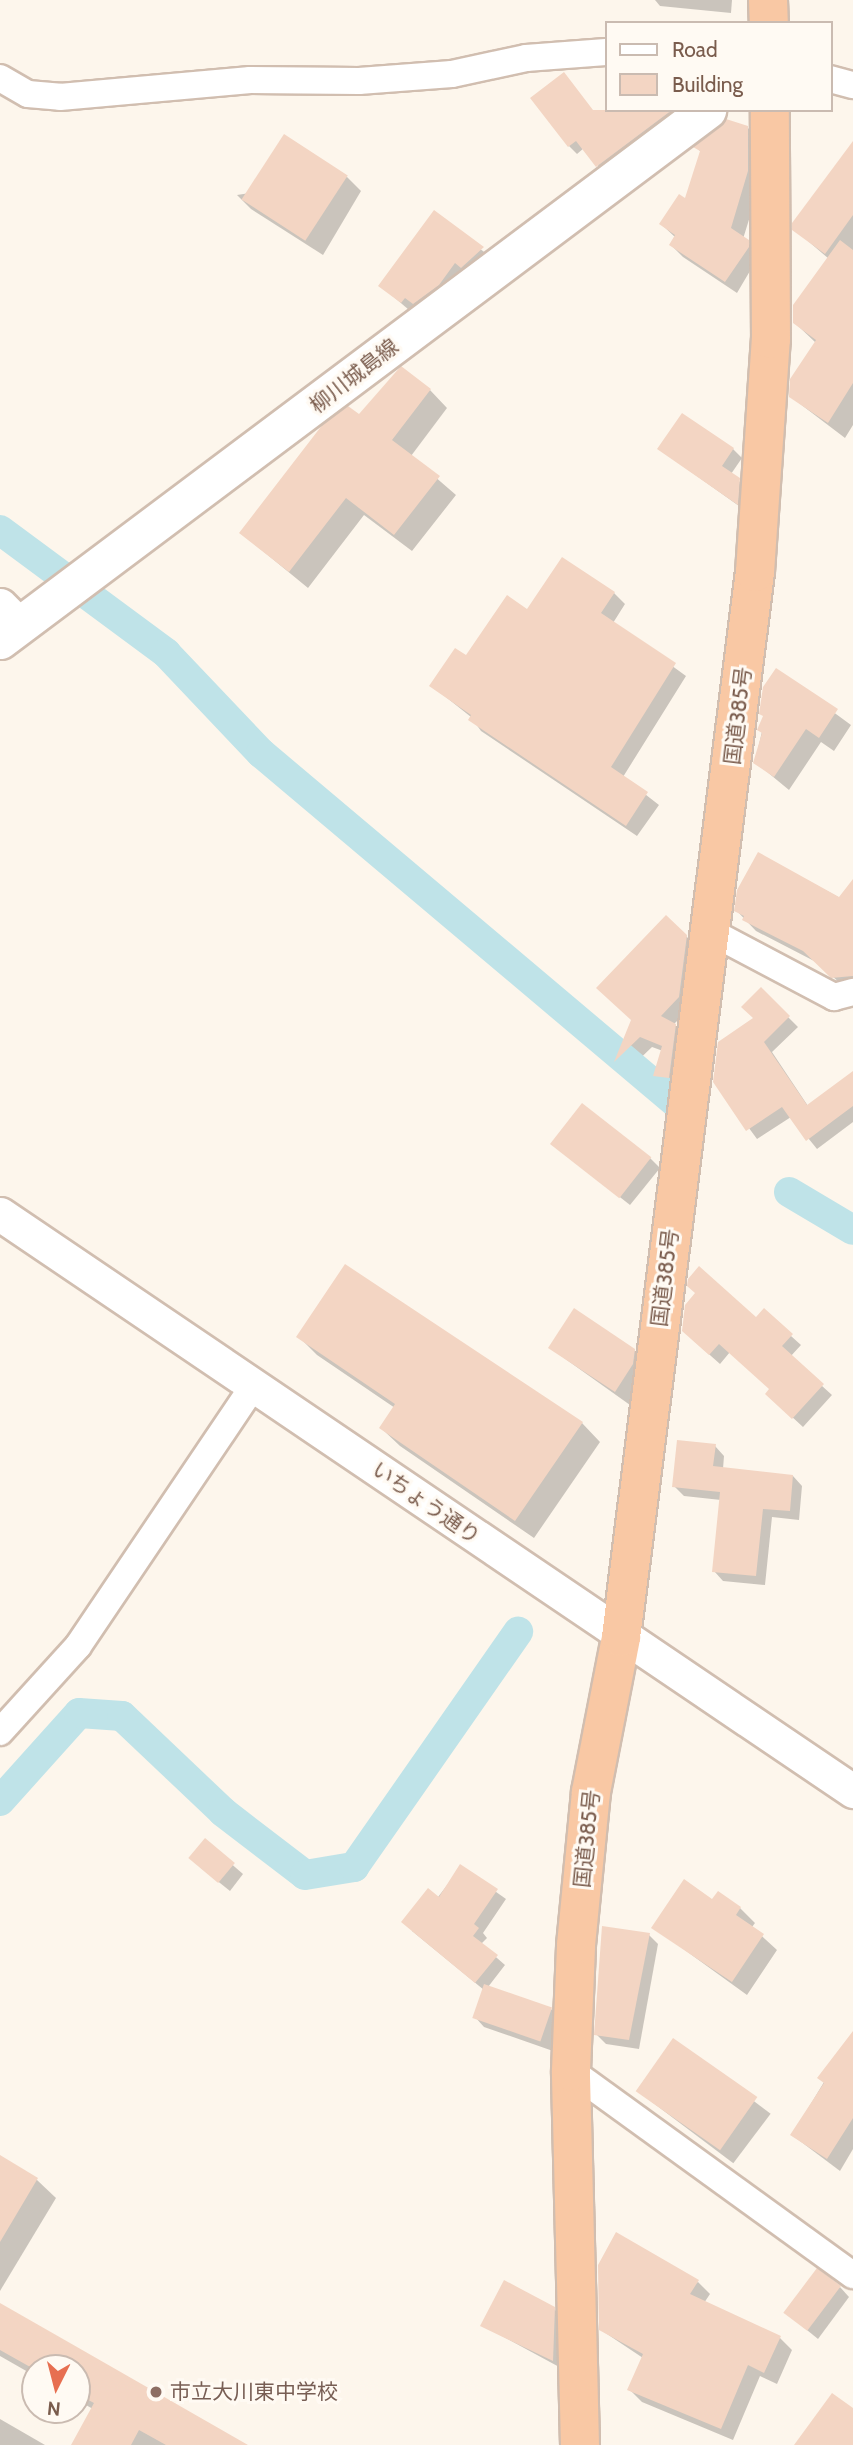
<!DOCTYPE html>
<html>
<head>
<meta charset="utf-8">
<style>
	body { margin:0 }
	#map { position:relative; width:853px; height:2445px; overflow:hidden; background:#fdf6ec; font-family:Cabin,"Noto Sans JP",sans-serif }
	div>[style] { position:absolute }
	.shadow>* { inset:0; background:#0003; transform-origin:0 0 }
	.canal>* { height:30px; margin:-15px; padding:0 15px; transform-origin:15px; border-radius:15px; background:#bfe3e8 }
	.building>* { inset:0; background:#f3d5c3; transform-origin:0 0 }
	.roads { filter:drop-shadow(2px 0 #d1beb0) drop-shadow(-2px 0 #d1beb0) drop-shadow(0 2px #d1beb0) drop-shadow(0 -2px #d1beb0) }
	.minor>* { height:26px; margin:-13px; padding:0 13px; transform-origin:13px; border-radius:13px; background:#fff }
	.tertiary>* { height:33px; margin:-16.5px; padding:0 16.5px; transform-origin:16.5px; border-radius:16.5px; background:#fff }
	.secondary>* { height:37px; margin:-18.5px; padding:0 18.5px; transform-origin:18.5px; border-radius:18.5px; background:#fff }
	.trunk>* { height:38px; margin:-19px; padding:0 19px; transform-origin:19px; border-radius:19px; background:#f9c8a4 }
	.dots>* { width:19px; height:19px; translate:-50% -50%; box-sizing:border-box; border:4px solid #fffaf3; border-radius:50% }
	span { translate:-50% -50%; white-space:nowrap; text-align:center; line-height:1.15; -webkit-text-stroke:6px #fffaf3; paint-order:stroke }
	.street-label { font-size:21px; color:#7a5c4d }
	.education-label { font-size:21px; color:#785e54 }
	.left { translate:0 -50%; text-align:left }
	.legend { position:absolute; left:605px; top:21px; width:228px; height:91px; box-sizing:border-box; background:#fffaf3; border:2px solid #cabbb1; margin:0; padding:9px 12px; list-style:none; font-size:21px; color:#7a5c4d }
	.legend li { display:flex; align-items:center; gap:14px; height:35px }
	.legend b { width:35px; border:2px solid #cabbb1 }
	.north { position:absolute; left:21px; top:2354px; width:70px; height:70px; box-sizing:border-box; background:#fffaf3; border:2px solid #cabbb1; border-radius:50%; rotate:186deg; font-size:19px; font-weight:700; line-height:28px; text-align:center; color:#7a5c4d }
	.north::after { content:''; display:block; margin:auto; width:24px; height:32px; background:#e76f51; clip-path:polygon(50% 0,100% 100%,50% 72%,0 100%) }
</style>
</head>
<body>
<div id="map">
	<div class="shadow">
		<div style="clip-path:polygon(655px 0,732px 0,731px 13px,660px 6px)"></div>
		<div style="clip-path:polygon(532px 98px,604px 125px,668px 110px,676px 121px,605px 174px,584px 148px,577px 154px,569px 146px)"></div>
		<div style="clip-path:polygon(747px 127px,760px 140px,760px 184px,743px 239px,760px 254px,737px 293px,683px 257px,671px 245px,676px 238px,661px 224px,686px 201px,701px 152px,696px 147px)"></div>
		<div style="clip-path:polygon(853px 157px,853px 425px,845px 438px,791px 397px,816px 343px,795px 323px,829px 259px,794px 229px)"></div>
		<div style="clip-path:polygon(347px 177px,361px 191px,323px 255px,251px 209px,237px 195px)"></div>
		<div style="clip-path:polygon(434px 213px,497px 262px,416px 316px,381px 286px)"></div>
		<div style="clip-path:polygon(430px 390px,447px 408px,411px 456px,456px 495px,412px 551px,364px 515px,308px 588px,241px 533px,359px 417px)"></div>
		<div style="clip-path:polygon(659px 449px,733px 449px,742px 458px,731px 474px,747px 488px,746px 511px)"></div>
		<div style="clip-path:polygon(614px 593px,625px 604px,613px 623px,686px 676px,623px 777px,659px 805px,637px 836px,481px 731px,471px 717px,432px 686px,527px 612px)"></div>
		<div style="clip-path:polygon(776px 670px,851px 725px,834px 751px,821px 742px,789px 790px,755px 762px)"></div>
		<div style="clip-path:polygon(759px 854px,853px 905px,853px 988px,848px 990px,816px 962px,756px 931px,736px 910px)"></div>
		<div style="clip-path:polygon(686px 936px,697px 947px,690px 1008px,674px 1024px,686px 1037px,680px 1088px,658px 1074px,663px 1051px,652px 1047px,626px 1072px,616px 1062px,633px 1020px)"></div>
		<div style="clip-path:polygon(761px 990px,798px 1027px,772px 1052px,808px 1106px,853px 1073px,853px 1122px,817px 1149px,791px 1117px,757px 1139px,715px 1082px,755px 1018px)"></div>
		<div style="clip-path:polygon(551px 1143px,650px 1158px,660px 1168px,630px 1205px)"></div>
		<div style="clip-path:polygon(756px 1319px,791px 1336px,801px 1345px,790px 1357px,832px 1395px,803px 1427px,777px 1403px,771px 1389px,730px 1352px,720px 1364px,693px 1340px)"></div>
		<div style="clip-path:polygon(298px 1336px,582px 1423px,600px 1442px,534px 1538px,400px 1446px,381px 1428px,395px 1408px,317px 1355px)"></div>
		<div style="clip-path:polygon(550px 1348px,634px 1350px,649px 1365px,647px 1379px,630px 1405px)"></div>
		<div style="clip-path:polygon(715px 1446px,724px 1456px,723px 1469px,793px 1476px,802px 1486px,799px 1520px,772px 1517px,765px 1585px,723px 1581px,714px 1571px,721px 1500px,684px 1496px,674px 1486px)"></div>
		<div style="clip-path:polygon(205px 1841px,243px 1874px,230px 1891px,200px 1867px)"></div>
		<div style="clip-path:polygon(461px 1867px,506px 1899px,483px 1933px,487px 1938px,481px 1944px,505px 1965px,488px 1987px,551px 2009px,560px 2018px,553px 2051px,484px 2027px,475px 2017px,484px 1990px,412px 1931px)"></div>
		<div style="clip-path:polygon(718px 1893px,740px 1908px,755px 1923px,752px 1927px,777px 1950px,747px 1995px,653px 1927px,713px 1901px)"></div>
		<div style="clip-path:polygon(649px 1935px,658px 1944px,639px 2049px,606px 2044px,596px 2034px)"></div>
		<div style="clip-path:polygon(853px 2034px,853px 2149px,840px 2171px,792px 2135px)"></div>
		<div style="left:674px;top:2041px;width:121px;height:62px;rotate:37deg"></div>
		<div style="clip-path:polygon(0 2157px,37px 2180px,56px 2198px,0 2291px)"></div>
		<div style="clip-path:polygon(698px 2282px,710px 2294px,704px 2303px,780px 2338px,792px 2350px,777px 2384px,760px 2376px,733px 2440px,642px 2402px,630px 2390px,643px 2358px,601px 2330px)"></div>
		<div style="clip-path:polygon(840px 2287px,849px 2297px,818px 2339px,786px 2313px)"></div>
		<div style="clip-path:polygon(0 2305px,244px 2445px,73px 2445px,93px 2409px,77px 2400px,77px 2368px,35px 2368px,35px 2376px,0 2356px)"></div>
		<div style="clip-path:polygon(554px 2309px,563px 2318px,561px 2368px,482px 2325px)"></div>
		<div style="clip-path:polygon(0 2419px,45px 2445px,0 2445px)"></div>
	</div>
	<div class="canal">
		<div style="left:0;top:530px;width:207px;rotate:36.5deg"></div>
		<div style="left:166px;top:653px;width:138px;rotate:46.5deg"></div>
		<div style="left:261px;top:753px;width:541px;rotate:40.13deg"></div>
		<div style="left:789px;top:1192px;width:74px;rotate:30.7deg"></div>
		<div style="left:0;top:1801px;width:118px;rotate:-48.1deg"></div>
		<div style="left:79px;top:1713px;width:43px;rotate:4deg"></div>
		<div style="left:122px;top:1716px;width:139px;rotate:43.5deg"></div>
		<div style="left:223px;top:1812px;width:103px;rotate:37.5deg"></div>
		<div style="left:305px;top:1875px;width:50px;rotate:-9.3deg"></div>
		<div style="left:354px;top:1867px;width:287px;rotate:-55.1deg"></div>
	</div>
	<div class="building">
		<div style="clip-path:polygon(564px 72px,593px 110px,672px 110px,596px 167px,576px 141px,568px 147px,530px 98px)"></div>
		<div style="clip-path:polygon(726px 119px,748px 126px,748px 171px,731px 228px,749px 240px,749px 247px,725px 282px,669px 245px,675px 235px,659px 224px,679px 194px,685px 198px,700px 151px,693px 147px)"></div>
		<div style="left:284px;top:134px;width:76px;height:78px;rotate:33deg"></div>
		<div style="clip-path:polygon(853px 141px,853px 215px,825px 254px,792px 230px,792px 223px)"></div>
		<div style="clip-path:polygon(434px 210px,484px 247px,461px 268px,455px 263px,439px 285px,413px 304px,405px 298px,401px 303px,378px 286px)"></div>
		<div style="clip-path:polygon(840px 240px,853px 250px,853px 383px,828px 423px,789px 397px,790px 379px,816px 340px,793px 323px,793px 305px)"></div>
		<div style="clip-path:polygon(401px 366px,431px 389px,392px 440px,440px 476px,394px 535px,346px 498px,289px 572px,239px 533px,323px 424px,348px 406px,359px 414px)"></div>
		<div style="clip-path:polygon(682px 413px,734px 448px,722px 466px,740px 478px,738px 505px,657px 449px)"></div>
		<div style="clip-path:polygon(562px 557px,615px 592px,601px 613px,676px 663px,611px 767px,648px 792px,626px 826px,468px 720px,471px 715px,429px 686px,455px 648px,466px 655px,507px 595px,527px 609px)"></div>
		<div style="clip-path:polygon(776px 668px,838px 709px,819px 738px,806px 729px,774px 777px,753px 763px,762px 733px,757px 730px,763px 716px,759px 714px,763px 687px)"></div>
		<div style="clip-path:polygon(758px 852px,839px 897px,853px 879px,853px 976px,831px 978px,803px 951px,742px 920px,744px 916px,734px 911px,737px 890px)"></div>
		<div style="clip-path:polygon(666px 915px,687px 935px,679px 997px,661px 1016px,676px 1024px,669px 1078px,653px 1076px,662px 1046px,640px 1037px,614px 1062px,631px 1020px,596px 988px)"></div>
		<div style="clip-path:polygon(761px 987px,790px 1016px,764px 1042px,807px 1105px,853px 1071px,853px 1106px,806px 1141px,782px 1107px,746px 1131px,713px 1082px,718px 1042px,753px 1018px,741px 1007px)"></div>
		<div style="left:582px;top:1103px;width:88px;height:52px;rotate:38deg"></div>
		<div style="clip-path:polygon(345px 1264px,583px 1422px,515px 1521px,379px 1428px,395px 1404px,296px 1337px)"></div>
		<div style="clip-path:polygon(699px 1266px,756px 1317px,764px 1308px,793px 1334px,782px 1346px,824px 1384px,792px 1419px,765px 1394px,769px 1389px,719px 1344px,709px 1355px,682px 1331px,685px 1305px,695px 1293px,687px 1286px,688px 1279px)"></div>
		<div style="clip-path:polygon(574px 1308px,635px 1349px,633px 1364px,615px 1392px,548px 1348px)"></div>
		<div style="clip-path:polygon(677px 1440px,716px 1444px,713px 1466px,793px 1475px,790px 1511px,763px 1509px,756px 1576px,712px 1572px,720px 1492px,672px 1487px)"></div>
		<div style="left:205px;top:1838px;width:39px;height:26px;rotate:40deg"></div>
		<div style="clip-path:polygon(460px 1864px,498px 1889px,474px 1924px,479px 1928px,473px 1936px,498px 1955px,475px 1983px,401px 1922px,428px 1888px,439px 1897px)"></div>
		<div style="clip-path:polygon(684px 1879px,712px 1899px,718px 1891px,741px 1907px,736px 1915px,764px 1934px,732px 1982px,651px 1928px)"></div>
		<div style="clip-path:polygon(602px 1926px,650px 1933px,629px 2040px,594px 2035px)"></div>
		<div style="left:484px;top:1984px;width:72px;height:36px;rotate:19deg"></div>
		<div style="clip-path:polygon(853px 2031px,853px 2118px,827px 2159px,790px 2135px,824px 2083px,817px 2078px)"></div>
		<div style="left:673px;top:2038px;width:103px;height:65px;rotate:35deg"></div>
		<div style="clip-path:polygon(0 2155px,38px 2178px,0 2242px)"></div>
		<div style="clip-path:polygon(616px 2232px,699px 2280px,690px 2294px,781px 2336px,764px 2373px,748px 2365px,721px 2429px,627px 2390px,643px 2354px,599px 2330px,598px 2265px)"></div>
		<div style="left:817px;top:2268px;width:30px;height:56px;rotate:37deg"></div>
		<div style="clip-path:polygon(504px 2280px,555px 2307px,553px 2361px,480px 2326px)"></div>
		<div style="clip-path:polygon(0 2303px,77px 2347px,248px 2445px,166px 2445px,139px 2430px,131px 2445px,71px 2445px,94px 2403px,77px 2394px,77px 2368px,32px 2368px,0 2350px)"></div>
		<div style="clip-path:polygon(832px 2393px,853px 2408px,853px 2445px,794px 2445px)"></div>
	</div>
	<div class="roads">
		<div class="minor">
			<div style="left:0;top:78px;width:32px;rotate:30deg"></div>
			<div style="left:28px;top:94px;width:32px;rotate:5deg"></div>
			<div style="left:60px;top:97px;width:191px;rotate:-5.1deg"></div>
			<div style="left:250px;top:80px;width:109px;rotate:0.5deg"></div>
			<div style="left:359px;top:81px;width:93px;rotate:-4.3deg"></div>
			<div style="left:452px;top:74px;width:76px;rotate:-12.2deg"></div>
			<div style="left:526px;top:58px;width:80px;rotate:-4.3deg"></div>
			<div style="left:830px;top:79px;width:24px;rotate:15deg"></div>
			<div style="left:713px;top:933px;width:137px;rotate:27.9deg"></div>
			<div style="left:834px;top:997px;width:20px;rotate:-15deg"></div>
			<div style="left:0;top:1732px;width:116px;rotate:-47.8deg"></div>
			<div style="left:78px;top:1646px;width:315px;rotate:-56deg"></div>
			<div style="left:571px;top:2071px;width:348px;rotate:35.9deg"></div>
		</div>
		<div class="tertiary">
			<div style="left:0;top:605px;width:28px;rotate:45deg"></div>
			<div style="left:0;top:1214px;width:1030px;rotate:34.08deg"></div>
		</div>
		<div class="secondary">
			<div style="left:0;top:640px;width:884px;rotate:-36.86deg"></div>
		</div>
		<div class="trunk">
			<div style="left:768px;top:0;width:23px;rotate:88deg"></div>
			<div style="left:580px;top:2445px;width:374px;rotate:-91.4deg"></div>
			<div style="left:571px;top:2071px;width:126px;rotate:-87.7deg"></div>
			<div style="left:576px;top:1945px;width:154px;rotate:-84.4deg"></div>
			<div style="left:591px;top:1792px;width:158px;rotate:-79deg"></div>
			<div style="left:621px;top:1637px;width:1073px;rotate:-82.83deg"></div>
			<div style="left:755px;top:572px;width:234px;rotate:-86.1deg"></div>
			<div style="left:771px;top:339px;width:229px;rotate:-90.3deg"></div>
		</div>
	</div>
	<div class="dots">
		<div style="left:156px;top:2392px;background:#8d6e63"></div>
	</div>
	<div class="street-label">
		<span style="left:354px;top:376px;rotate:-38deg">柳川城島線</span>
		<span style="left:738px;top:716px;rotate:-83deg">国道385号</span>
		<span style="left:665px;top:1278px;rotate:-83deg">国道385号</span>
		<span style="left:426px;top:1503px;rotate:35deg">いちょう通り</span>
		<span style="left:587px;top:1839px;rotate:-84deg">国道385号</span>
	</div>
	<div class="education-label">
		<span class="left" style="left:170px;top:2392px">市立大川東中学校</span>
	</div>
	<ul class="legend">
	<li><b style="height:9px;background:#fff"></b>Road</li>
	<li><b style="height:19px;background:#f3d5c3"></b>Building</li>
	</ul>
	<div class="north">N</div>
</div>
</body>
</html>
